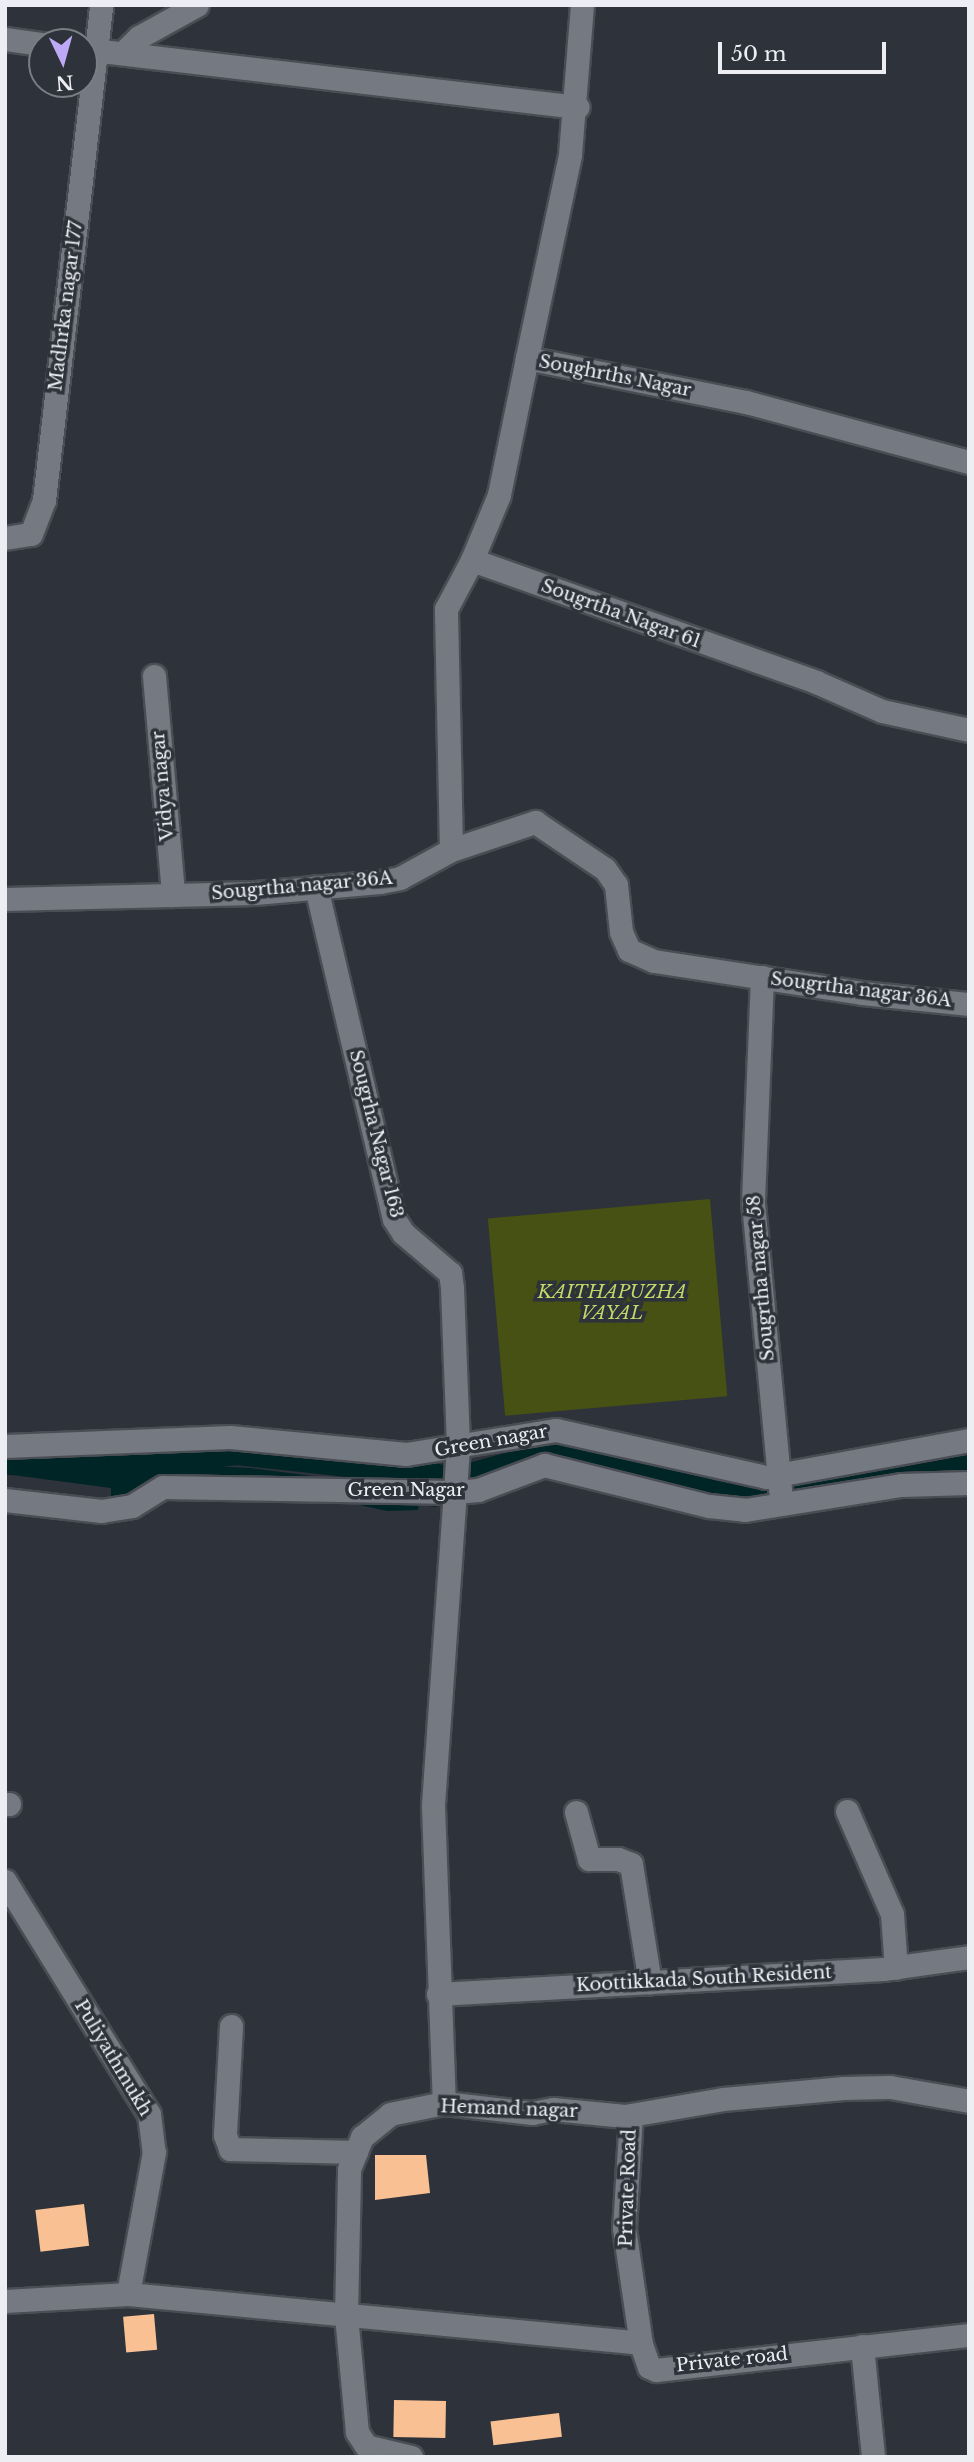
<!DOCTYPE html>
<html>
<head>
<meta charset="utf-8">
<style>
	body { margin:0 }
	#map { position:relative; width:974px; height:2462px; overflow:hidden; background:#2e323a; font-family:"Libre Baskerville",serif }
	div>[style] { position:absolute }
	.green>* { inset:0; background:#475113; transform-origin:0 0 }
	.water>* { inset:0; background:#002527 }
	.canal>* { height:23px; margin:-11.5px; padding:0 11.5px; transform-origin:11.5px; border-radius:11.5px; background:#002527 }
	.building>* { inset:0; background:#f9c193; transform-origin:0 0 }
	.roads { filter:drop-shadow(2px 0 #4a4d53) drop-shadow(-2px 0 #4a4d53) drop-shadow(0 2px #4a4d53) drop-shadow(0 -2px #4a4d53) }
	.minor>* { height:23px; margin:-11.5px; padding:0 11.5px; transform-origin:11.5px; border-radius:11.5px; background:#757982 }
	span { translate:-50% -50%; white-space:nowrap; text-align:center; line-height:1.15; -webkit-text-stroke:7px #2e323a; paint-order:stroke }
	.street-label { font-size:18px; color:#eceef3 }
	.park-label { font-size:18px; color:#c4d868; font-style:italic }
	.frame { position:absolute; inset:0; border:7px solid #eceef3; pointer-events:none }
	.north { position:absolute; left:28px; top:28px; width:70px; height:70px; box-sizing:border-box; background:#2e323a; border:2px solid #7a7d84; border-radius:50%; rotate:175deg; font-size:19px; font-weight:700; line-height:28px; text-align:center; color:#eceef3 }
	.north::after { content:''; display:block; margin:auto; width:24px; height:32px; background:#bda9f5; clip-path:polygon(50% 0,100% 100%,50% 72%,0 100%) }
	.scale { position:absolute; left:718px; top:42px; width:168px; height:32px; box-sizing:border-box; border:4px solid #eceef3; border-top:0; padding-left:9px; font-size:21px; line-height:24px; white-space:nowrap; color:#eceef3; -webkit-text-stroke:5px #2e323a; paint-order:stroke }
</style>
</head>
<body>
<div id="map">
	<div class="green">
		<div style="left:710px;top:1199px;width:198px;height:223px;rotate:85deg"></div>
	</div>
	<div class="water">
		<div style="clip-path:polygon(5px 1459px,71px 1471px,136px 1474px,191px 1465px,251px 1468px,438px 1492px,436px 1507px,419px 1505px,418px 1510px,387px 1511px,245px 1480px,111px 1500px,111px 1488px,5px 1474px)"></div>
	</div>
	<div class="canal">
		<div style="left:5px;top:1463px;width:139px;rotate:0.4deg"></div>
		<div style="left:144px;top:1464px;width:93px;rotate:-6.8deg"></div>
		<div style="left:236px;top:1453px;width:203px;rotate:6.2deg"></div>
		<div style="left:473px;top:1473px;width:103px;rotate:-15.3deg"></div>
		<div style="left:572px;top:1446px;width:150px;rotate:17.8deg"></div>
		<div style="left:715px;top:1492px;width:54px;rotate:4.2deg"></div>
		<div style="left:769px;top:1496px;width:202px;rotate:-8.8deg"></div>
	</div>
	<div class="building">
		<div style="clip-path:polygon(375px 2155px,426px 2155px,430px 2193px,375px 2200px)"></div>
		<div style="left:84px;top:2204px;width:42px;height:49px;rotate:83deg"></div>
		<div style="left:154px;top:2314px;width:36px;height:31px;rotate:85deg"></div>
		<div style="left:394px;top:2400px;width:52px;height:37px;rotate:1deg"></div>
		<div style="left:559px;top:2413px;width:24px;height:69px;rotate:83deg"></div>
	</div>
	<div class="roads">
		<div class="minor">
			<div style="left:582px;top:5px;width:150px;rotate:94.6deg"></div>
			<div style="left:570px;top:155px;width:208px;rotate:102deg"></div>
			<div style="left:527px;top:358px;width:223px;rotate:11.4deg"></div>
			<div style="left:746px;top:402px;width:231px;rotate:15.1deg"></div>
			<div style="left:5px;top:39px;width:37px;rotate:8deg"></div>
			<div style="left:84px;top:49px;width:497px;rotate:6.7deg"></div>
			<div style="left:123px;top:53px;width:23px;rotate:-45deg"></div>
			<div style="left:139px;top:37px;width:66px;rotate:-28.9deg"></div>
			<div style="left:527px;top:358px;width:140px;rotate:101.6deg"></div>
			<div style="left:499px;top:495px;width:70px;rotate:112.6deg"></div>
			<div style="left:472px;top:560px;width:365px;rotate:19.5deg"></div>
			<div style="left:816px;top:682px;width:72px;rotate:23.7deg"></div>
			<div style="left:882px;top:711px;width:89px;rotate:12.3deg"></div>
			<div style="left:5px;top:538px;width:26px;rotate:-9deg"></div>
			<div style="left:31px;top:534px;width:36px;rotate:-69deg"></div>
			<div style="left:44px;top:500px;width:498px;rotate:-83.4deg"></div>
			<div style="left:154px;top:676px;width:220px;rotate:85deg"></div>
			<div style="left:451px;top:850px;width:241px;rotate:-91.2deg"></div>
			<div style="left:446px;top:609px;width:55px;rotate:-62deg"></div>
			<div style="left:316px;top:887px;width:341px;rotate:76.8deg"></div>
			<div style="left:394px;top:1219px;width:17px;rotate:57deg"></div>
			<div style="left:403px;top:1233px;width:62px;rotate:40.4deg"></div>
			<div style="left:450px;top:1273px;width:15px;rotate:82deg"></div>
			<div style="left:452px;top:1288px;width:159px;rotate:87.8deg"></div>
			<div style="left:458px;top:1447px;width:360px;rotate:94deg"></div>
			<div style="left:433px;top:1806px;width:297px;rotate:87.9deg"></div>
			<div style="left:5px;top:899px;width:250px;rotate:-1.4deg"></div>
			<div style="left:255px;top:893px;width:125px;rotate:-5deg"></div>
			<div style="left:380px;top:882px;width:20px;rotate:-11deg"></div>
			<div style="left:400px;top:878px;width:58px;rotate:-28.8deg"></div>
			<div style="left:451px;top:850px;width:89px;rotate:-18.4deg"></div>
			<div style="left:535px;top:822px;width:84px;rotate:33.9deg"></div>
			<div style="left:605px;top:869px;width:19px;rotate:55deg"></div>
			<div style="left:616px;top:885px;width:47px;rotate:83.9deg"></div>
			<div style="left:621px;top:932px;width:20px;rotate:66deg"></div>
			<div style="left:629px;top:950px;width:27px;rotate:24deg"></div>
			<div style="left:654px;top:961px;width:210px;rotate:8.7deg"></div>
			<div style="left:862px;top:993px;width:108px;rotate:5.9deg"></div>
			<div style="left:762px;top:977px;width:226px;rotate:92.3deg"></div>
			<div style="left:753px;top:1203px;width:289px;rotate:84.6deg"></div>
			<div style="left:5px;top:1446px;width:225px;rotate:-2.3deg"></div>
			<div style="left:230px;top:1437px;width:177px;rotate:5.5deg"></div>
			<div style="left:406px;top:1454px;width:152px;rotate:-9.1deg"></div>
			<div style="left:556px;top:1430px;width:215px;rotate:12.6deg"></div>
			<div style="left:766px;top:1477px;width:206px;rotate:-10.3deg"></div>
			<div style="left:5px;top:1500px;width:97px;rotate:6.5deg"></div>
			<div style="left:101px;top:1511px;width:31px;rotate:-9deg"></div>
			<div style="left:132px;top:1506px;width:36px;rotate:-32deg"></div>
			<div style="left:163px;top:1487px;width:292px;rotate:1deg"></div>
			<div style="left:455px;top:1492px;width:23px;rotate:-5deg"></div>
			<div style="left:478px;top:1490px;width:71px;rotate:-20.7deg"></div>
			<div style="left:544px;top:1465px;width:170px;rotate:14deg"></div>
			<div style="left:709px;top:1506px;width:36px;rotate:6deg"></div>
			<div style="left:745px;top:1510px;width:158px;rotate:-9.1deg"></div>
			<div style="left:901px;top:1485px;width:68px;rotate:-1.7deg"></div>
			<div style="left:5px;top:1804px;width:4px"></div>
			<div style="left:847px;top:1811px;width:112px;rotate:66.4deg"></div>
			<div style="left:892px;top:1914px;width:54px;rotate:85.8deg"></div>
			<div style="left:576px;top:1812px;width:49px;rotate:74.5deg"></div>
			<div style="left:589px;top:1859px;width:29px"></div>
			<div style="left:618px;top:1859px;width:14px;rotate:21deg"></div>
			<div style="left:631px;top:1864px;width:120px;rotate:80.9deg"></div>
			<div style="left:5px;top:1881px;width:274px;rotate:58.3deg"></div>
			<div style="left:149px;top:2114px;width:38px;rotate:83deg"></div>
			<div style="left:154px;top:2152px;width:144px;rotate:100.4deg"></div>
			<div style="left:438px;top:1994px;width:446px;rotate:-3.2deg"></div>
			<div style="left:883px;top:1969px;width:87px;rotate:-7.9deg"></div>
			<div style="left:231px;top:2026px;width:109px;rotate:93.2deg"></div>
			<div style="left:225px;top:2135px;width:15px;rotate:70deg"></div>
			<div style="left:230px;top:2149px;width:126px;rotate:1.4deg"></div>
			<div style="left:631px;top:2115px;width:113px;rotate:93.5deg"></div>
			<div style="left:624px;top:2228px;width:117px;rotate:81.7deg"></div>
			<div style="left:5px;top:2301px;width:123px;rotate:-3.3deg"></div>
			<div style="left:128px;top:2294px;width:507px;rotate:5.43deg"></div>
			<div style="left:633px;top:2342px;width:8px;rotate:14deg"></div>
			<div style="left:641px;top:2344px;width:24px;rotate:71deg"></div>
			<div style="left:649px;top:2367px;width:8px;rotate:23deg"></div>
			<div style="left:656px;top:2370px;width:315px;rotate:-6.4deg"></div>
			<div style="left:862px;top:2346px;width:112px;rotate:84.3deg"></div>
			<div style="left:411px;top:2457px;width:46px;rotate:-166.3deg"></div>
			<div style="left:366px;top:2446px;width:17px;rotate:-123deg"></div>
			<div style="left:357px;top:2432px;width:117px;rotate:-95.4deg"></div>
			<div style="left:346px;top:2316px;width:147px;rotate:-88.8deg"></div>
			<div style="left:349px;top:2169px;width:35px;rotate:-68deg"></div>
			<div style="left:362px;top:2137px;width:36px;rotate:-39deg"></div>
			<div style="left:390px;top:2114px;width:55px;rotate:-11.5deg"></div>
			<div style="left:444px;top:2103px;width:89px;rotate:6.5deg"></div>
			<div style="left:532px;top:2113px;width:21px;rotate:-11deg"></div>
			<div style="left:553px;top:2109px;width:72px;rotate:5.6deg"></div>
			<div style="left:625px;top:2116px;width:99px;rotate:-9.8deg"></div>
			<div style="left:723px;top:2099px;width:121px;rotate:-5.2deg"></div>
			<div style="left:843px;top:2088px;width:47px;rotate:-1.2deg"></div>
			<div style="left:890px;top:2087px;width:80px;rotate:10deg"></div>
		</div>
	</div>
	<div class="street-label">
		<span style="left:66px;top:306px;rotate:-83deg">Madhrka nagar 177</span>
		<span style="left:615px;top:376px;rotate:11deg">Soughrths Nagar</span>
		<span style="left:621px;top:614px;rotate:20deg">Sougrtha Nagar 61</span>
		<span style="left:163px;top:786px;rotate:-95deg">Vidya nagar</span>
		<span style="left:302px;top:886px;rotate:-5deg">Sougrtha nagar 36A</span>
		<span style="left:861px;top:990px;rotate:7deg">Sougrtha nagar 36A</span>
		<span style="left:376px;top:1134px;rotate:76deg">Sougrha Nagar 163</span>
		<span style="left:761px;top:1278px;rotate:-95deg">Sougrtha nagar 58</span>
		<span style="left:491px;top:1441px;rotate:-10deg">Green nagar</span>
		<span style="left:406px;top:1490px">Green Nagar</span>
		<span style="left:704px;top:1979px;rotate:-3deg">Koottikkada South Resident</span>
		<span style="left:113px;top:2058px;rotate:59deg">Puliyathmukh</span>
		<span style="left:509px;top:2109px;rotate:2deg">Hemand nagar</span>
		<span style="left:628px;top:2188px;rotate:-88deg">Private Road</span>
		<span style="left:732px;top:2360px;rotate:-6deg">Private road</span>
	</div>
	<div class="park-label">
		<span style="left:612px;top:1303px">KAITHAPUZHA<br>VAYAL</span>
	</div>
	<div class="frame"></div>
	<div class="north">N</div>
	<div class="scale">50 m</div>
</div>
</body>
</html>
